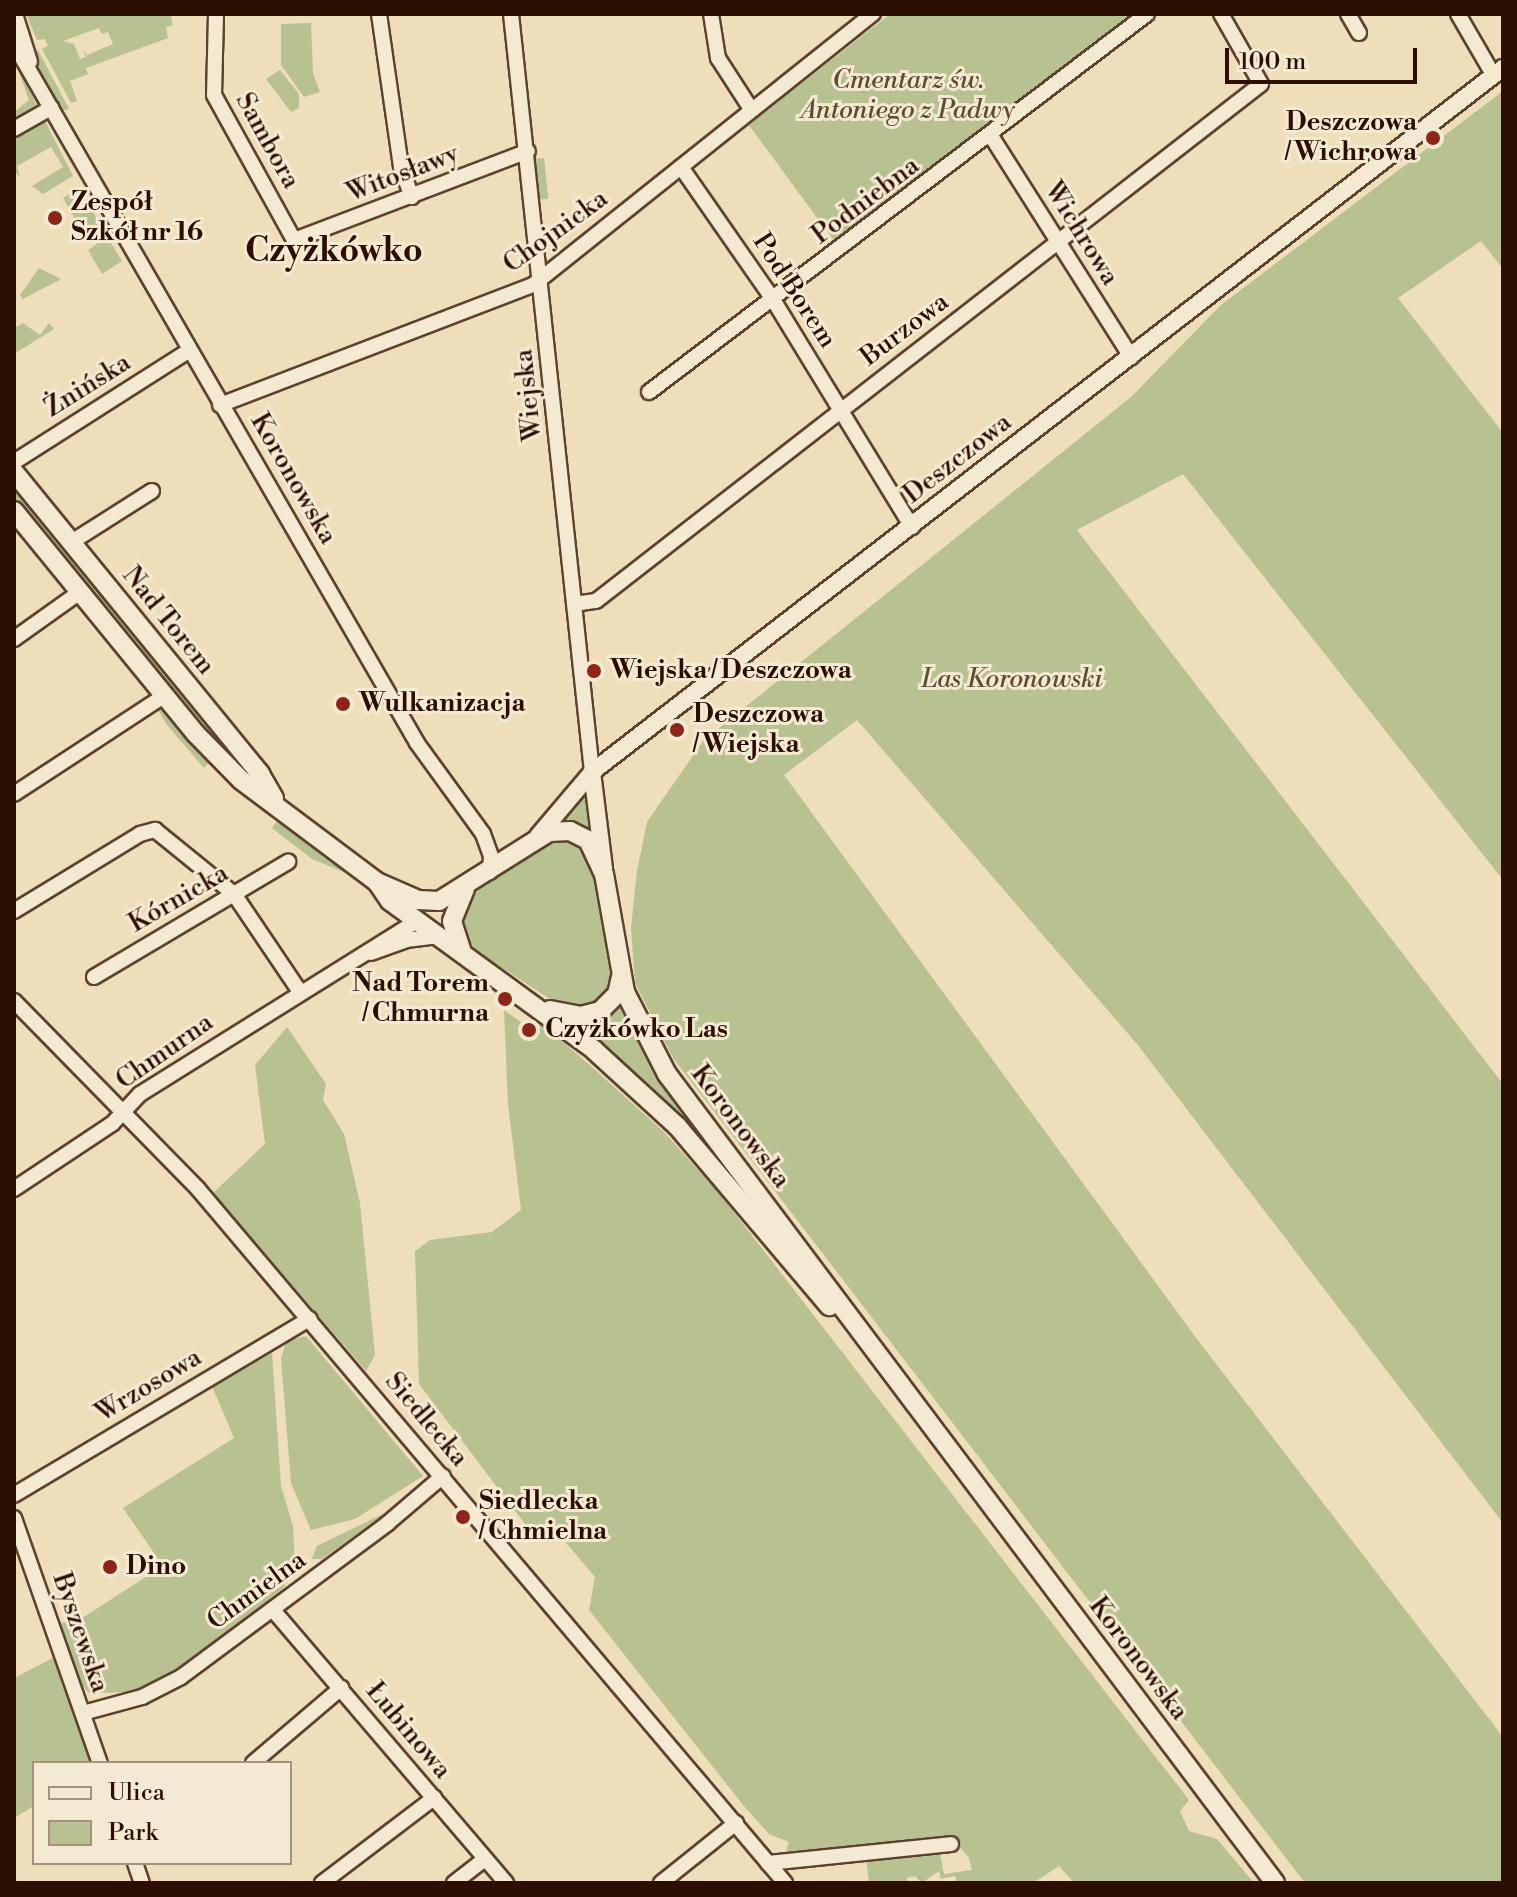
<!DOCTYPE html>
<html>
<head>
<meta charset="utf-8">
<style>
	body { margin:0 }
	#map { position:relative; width:1517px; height:1897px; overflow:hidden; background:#eedeb9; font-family:"Libre Bodoni",serif }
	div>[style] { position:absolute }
	.green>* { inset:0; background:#b8c190; transform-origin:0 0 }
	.roads { filter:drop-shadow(2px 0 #5d4230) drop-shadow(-2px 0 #5d4230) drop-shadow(0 2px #5d4230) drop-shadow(0 -2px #5d4230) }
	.minor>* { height:14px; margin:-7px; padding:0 7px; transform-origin:7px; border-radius:7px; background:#f4ead2 }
	.tertiary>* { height:16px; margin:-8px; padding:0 8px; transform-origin:8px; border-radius:8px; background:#f4ead2 }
	.secondary>* { height:18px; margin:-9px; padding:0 9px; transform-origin:9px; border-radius:9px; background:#f4ead2 }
	.dots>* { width:22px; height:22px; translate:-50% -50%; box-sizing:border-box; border:4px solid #f4ead2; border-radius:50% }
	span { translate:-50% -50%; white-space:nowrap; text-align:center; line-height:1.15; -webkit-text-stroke:6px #f4ead2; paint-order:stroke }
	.park-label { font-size:26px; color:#5e4d34; font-style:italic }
	.poi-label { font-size:26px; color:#2d0e02; font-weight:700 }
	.right { translate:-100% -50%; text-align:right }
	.left { translate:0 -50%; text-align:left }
	.street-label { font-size:26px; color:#2d0e02 }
	.district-label { font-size:34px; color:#2d0e02; font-weight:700 }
	.frame { position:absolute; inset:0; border:16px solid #2d0e02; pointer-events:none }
	.legend { position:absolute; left:32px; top:1761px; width:260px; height:104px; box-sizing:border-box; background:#f4ead2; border:2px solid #a4927f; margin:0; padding:10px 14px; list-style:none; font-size:24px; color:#2d0e02 }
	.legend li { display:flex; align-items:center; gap:16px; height:40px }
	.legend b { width:40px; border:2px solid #a4927f }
	.scale { position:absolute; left:1225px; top:48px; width:192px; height:36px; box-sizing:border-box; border:4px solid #2d0e02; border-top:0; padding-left:10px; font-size:24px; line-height:28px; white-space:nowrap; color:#2d0e02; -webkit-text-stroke:6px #f4ead2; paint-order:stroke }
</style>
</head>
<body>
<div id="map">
	<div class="green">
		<div style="clip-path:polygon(evenodd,26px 14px,170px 14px,173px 25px,166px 27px,168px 38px,86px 68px,88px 74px,70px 81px,77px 101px,71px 103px,42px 49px,48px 46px,45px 39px,37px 40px,26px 14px,99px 28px,102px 34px,108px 32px,113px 44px,87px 55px,83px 50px,86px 57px,80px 59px,74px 44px,63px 41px,99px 28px)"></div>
		<div style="clip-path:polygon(890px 14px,1129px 14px,1133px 19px,837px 245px,749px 125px)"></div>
		<div style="clip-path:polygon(311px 23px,313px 73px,320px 92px,304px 97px,281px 65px,281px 24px)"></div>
		<div style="clip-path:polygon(38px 50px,69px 109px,60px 111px,43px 78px,33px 55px)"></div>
		<div style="clip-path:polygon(16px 64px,73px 176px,43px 194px,32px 186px,63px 167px,51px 147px,17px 166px,20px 177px,14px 171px,14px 112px,29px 100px)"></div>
		<div style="clip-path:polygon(280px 70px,299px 94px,299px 108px,291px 112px,266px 79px)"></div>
		<div style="clip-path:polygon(1503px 91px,1503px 269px,1481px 241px,1398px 298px,1503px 433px,1503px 880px,1183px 474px,1077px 530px,1503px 1084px,1503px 1523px,1137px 1044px,857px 720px,784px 775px,1197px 1339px,1503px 1737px,1503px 1883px,1305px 1883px,673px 1058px,635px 983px,631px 928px,637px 871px,647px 822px,703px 741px,1131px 397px,1221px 305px)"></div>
		<div style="left:544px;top:158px;width:41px;height:10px;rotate:84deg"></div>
		<div style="clip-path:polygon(80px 188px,101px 226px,90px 232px,85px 223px,79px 226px,63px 198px)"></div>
		<div style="clip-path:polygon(103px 230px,122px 261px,102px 274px,88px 250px,97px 244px,92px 236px)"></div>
		<div style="clip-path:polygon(39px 268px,61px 279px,23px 299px,20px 295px)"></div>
		<div style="clip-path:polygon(23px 323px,40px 335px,49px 323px,54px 329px,14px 354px,14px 328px)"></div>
		<div style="clip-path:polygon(14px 484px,259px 784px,257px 786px,176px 700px,14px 501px)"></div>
		<div style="clip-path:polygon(163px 707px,211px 761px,204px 768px,167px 725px,157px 708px)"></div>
		<div style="clip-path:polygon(589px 788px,596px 835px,563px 822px)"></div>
		<div style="clip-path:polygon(277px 821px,346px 872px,346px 873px,312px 859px,272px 828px)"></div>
		<div style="clip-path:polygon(543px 839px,579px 840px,596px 865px,614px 976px,611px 992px,590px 1009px,559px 1005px,475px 950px,458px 922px,469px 894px)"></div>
		<div style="clip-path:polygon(620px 998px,767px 1216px,575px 1025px)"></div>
		<div style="clip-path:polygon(504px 1010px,533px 1031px,541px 1023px,593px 1068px,664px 1132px,719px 1193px,1189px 1800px,1180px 1811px,1189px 1831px,1217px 1839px,1254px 1883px,1074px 1883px,1059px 1866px,1033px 1883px,957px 1883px,955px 1876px,941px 1879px,939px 1871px,922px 1883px,915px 1876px,907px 1878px,907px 1883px,869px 1883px,866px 1857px,952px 1846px,956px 1852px,940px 1854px,944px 1874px,972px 1870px,969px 1858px,956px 1842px,784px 1857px,789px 1842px,769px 1834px,743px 1805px,589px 1610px,595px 1577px,562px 1538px,535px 1537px,419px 1384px,415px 1251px,430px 1240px,492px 1232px,521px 1210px,508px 1104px)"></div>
		<div style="clip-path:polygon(287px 1027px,326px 1084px,323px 1100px,344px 1134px,360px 1203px,375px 1355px,366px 1371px,213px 1193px,265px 1144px,255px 1065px)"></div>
		<div style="clip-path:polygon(306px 1336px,423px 1476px,355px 1519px,311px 1530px,291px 1483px,281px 1359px,286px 1341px)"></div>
		<div style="clip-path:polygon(272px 1353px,281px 1486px,293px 1526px,295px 1568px,283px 1588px,188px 1666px,131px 1692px,89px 1693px,80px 1683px,61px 1623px,79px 1620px,163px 1566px,123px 1508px,234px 1438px,212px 1386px)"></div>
		<div style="clip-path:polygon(387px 1512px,322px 1559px,312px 1559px,317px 1546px)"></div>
		<div style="clip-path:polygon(55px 1657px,92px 1763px,34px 1763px,34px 1806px,14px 1818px,14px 1678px)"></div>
	</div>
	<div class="roads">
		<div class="minor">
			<div style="left:15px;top:14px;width:50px;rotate:72.6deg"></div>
			<div style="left:216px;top:14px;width:81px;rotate:91.4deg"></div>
			<div style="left:214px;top:95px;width:166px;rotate:61.1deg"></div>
			<div style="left:294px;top:240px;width:250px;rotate:-20.8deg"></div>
			<div style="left:379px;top:14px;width:155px;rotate:81.8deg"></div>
			<div style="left:401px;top:167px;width:32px;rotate:70deg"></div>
			<div style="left:511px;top:14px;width:762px;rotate:83.9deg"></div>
			<div style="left:711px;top:14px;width:45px;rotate:81deg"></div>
			<div style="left:718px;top:58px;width:61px;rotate:57.1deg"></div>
			<div style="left:1348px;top:14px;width:22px;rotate:60deg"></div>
			<div style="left:1458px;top:14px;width:72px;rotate:59.9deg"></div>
			<div style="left:14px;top:44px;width:807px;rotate:60.03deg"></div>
			<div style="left:417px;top:743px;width:112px;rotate:54deg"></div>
			<div style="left:483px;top:834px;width:23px;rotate:70deg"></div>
			<div style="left:491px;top:856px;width:16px;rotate:94deg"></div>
			<div style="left:14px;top:129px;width:43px;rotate:-29.6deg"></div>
			<div style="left:991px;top:136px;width:262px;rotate:57.6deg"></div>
			<div style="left:681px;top:167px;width:163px;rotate:55.2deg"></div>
			<div style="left:774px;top:301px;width:265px;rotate:58.6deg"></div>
			<div style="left:649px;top:392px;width:625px;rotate:-37.2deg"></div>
			<div style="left:220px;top:405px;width:335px;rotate:-21deg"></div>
			<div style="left:533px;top:285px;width:435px;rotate:-38.6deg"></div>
			<div style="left:14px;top:462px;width:206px;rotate:-32.5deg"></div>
			<div style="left:70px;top:543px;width:97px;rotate:-32.4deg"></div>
			<div style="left:574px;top:604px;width:22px;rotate:-8deg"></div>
			<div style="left:596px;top:601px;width:842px;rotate:-37.86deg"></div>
			<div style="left:1261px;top:84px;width:81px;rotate:-119.7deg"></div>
			<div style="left:14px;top:639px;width:81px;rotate:-35.5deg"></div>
			<div style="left:14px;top:794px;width:179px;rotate:-33.2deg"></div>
			<div style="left:14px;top:911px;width:148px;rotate:-31.4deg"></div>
			<div style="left:140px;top:834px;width:16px;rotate:-15deg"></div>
			<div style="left:155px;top:830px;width:102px;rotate:39deg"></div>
			<div style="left:234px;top:894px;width:118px;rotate:56deg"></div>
			<div style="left:371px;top:953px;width:37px;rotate:-20deg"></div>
			<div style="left:406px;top:940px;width:33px;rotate:-7deg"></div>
			<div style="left:94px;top:977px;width:226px;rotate:-30.7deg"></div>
			<div style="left:14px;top:1001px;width:263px;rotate:45.6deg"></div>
			<div style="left:198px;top:1189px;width:909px;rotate:49.77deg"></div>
			<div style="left:14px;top:1189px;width:118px;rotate:-33.6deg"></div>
			<div style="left:112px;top:1124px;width:41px;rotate:-47deg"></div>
			<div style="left:140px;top:1094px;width:328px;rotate:-32deg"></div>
			<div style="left:14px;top:1495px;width:344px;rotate:-30.8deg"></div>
			<div style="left:14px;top:1518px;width:260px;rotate:70.7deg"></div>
			<div style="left:273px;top:1610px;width:359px;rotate:49.5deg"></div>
			<div style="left:83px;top:1713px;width:61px;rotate:-15.2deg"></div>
			<div style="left:142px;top:1697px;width:44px;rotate:-27.1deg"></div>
			<div style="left:181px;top:1677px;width:258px;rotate:-36.6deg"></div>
			<div style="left:388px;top:1523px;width:72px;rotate:-40.5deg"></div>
			<div style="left:253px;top:1763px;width:116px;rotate:-40.4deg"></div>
			<div style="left:135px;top:1863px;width:21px;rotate:71deg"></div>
			<div style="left:768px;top:1863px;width:184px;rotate:-5.9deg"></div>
			<div style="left:322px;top:1883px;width:141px;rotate:-37.2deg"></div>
			<div style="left:454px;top:1883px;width:39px;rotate:-38deg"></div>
			<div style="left:661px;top:1883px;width:96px;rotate:-38.7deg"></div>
		</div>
		<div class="tertiary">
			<div style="left:592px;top:772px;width:98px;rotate:82.9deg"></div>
			<div style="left:538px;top:836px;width:84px;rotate:-49.8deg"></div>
			<div style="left:592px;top:772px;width:1151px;rotate:-37.7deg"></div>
		</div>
		<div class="secondary">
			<div style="left:14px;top:472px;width:390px;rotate:50.8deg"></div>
			<div style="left:260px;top:774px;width:28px;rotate:60deg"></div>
			<div style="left:14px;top:511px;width:288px;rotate:50.8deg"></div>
			<div style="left:196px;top:734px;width:64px;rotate:45.6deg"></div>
			<div style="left:241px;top:780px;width:170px;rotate:36.9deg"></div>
			<div style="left:377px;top:882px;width:23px;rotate:56deg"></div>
			<div style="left:390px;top:901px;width:253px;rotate:36.1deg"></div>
			<div style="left:594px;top:1050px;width:113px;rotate:42.5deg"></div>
			<div style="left:677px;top:1126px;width:236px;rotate:49.8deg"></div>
			<div style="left:377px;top:882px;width:45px;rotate:23.7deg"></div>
			<div style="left:418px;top:900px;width:21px;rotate:3deg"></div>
			<div style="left:439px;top:901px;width:130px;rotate:-32.1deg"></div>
			<div style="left:549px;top:832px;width:21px;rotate:-3deg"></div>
			<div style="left:570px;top:831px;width:20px;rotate:27deg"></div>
			<div style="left:588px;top:840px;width:38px;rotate:65deg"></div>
			<div style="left:604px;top:874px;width:120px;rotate:79.9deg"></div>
			<div style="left:625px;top:992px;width:92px;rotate:62.9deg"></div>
			<div style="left:667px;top:1074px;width:1012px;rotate:53.07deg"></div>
			<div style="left:461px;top:949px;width:29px;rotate:-108deg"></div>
			<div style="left:452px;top:921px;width:35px;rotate:-68deg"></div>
			<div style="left:550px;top:1010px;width:32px;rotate:11deg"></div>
			<div style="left:581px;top:1016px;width:20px;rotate:-15deg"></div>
			<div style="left:600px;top:1011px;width:24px;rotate:-45deg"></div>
			<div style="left:617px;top:994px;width:17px;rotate:-77deg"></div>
		</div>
	</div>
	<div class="dots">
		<div style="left:1433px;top:138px;background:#8f2418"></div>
		<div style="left:55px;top:218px;background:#8f2418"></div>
		<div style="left:594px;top:671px;background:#8f2418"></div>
		<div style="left:343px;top:704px;background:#8f2418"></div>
		<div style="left:677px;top:730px;background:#8f2418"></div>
		<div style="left:505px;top:999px;background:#8f2418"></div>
		<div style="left:529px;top:1030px;background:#8f2418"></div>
		<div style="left:463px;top:1517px;background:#8f2418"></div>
		<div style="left:110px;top:1567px;background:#8f2418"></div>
	</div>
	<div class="park-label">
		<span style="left:908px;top:96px">Cmentarz św.<br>Antoniego z Padwy</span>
		<span style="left:1012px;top:680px">Las Koronowski</span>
	</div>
	<div class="poi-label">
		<span class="right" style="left:1417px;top:138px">Deszczowa<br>/ Wichrowa</span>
		<span class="left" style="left:71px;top:218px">Zespół<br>Szkół nr 16</span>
		<span class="left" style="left:610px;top:671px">Wiejska / Deszczowa</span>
		<span class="left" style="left:359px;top:704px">Wulkanizacja</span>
		<span class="left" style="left:693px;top:730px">Deszczowa<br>/ Wiejska</span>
		<span class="right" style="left:489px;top:999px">Nad Torem<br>/ Chmurna</span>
		<span class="left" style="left:545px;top:1030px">Czyżkówko Las</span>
		<span class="left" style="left:479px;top:1517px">Siedlecka<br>/ Chmielna</span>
		<span class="left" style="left:126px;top:1567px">Dino</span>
	</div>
	<div class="street-label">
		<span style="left:267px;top:141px;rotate:61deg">Sambora</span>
		<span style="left:403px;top:174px;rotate:-21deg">Witosławy</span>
		<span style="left:866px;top:201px;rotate:-37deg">Podniebna</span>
		<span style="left:556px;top:232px;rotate:-36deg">Chojnicka</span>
		<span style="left:1081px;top:234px;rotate:58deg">Wichrowa</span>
		<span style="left:794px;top:291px;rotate:57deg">Pod Borem</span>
		<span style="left:905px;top:330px;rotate:-37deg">Burzowa</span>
		<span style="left:88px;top:386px;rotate:-32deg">Żnińska</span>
		<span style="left:529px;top:395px;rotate:-96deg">Wiejska</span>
		<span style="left:958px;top:459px;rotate:-38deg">Deszczowa</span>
		<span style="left:293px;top:479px;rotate:60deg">Koronowska</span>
		<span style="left:168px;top:621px;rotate:51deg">Nad Torem</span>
		<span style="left:179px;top:899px;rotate:-30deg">Kórnicka</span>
		<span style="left:165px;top:1052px;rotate:-35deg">Chmurna</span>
		<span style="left:740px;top:1127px;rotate:53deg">Koronowska</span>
		<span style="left:149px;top:1386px;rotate:-31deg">Wrzosowa</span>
		<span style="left:426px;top:1420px;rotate:50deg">Siedlecka</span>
		<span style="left:257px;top:1591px;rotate:-36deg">Chmielna</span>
		<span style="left:80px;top:1633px;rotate:71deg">Byszewska</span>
		<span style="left:1138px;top:1659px;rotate:53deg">Koronowska</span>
		<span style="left:408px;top:1731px;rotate:50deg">Łubinowa</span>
	</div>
	<div class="district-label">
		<span style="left:334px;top:252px">Czyżkówko</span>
	</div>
	<div class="frame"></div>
	<ul class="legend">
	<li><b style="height:10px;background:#f4ead2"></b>Ulica</li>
	<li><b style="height:22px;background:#b8c190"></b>Park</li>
	</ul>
	<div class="scale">100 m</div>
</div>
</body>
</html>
